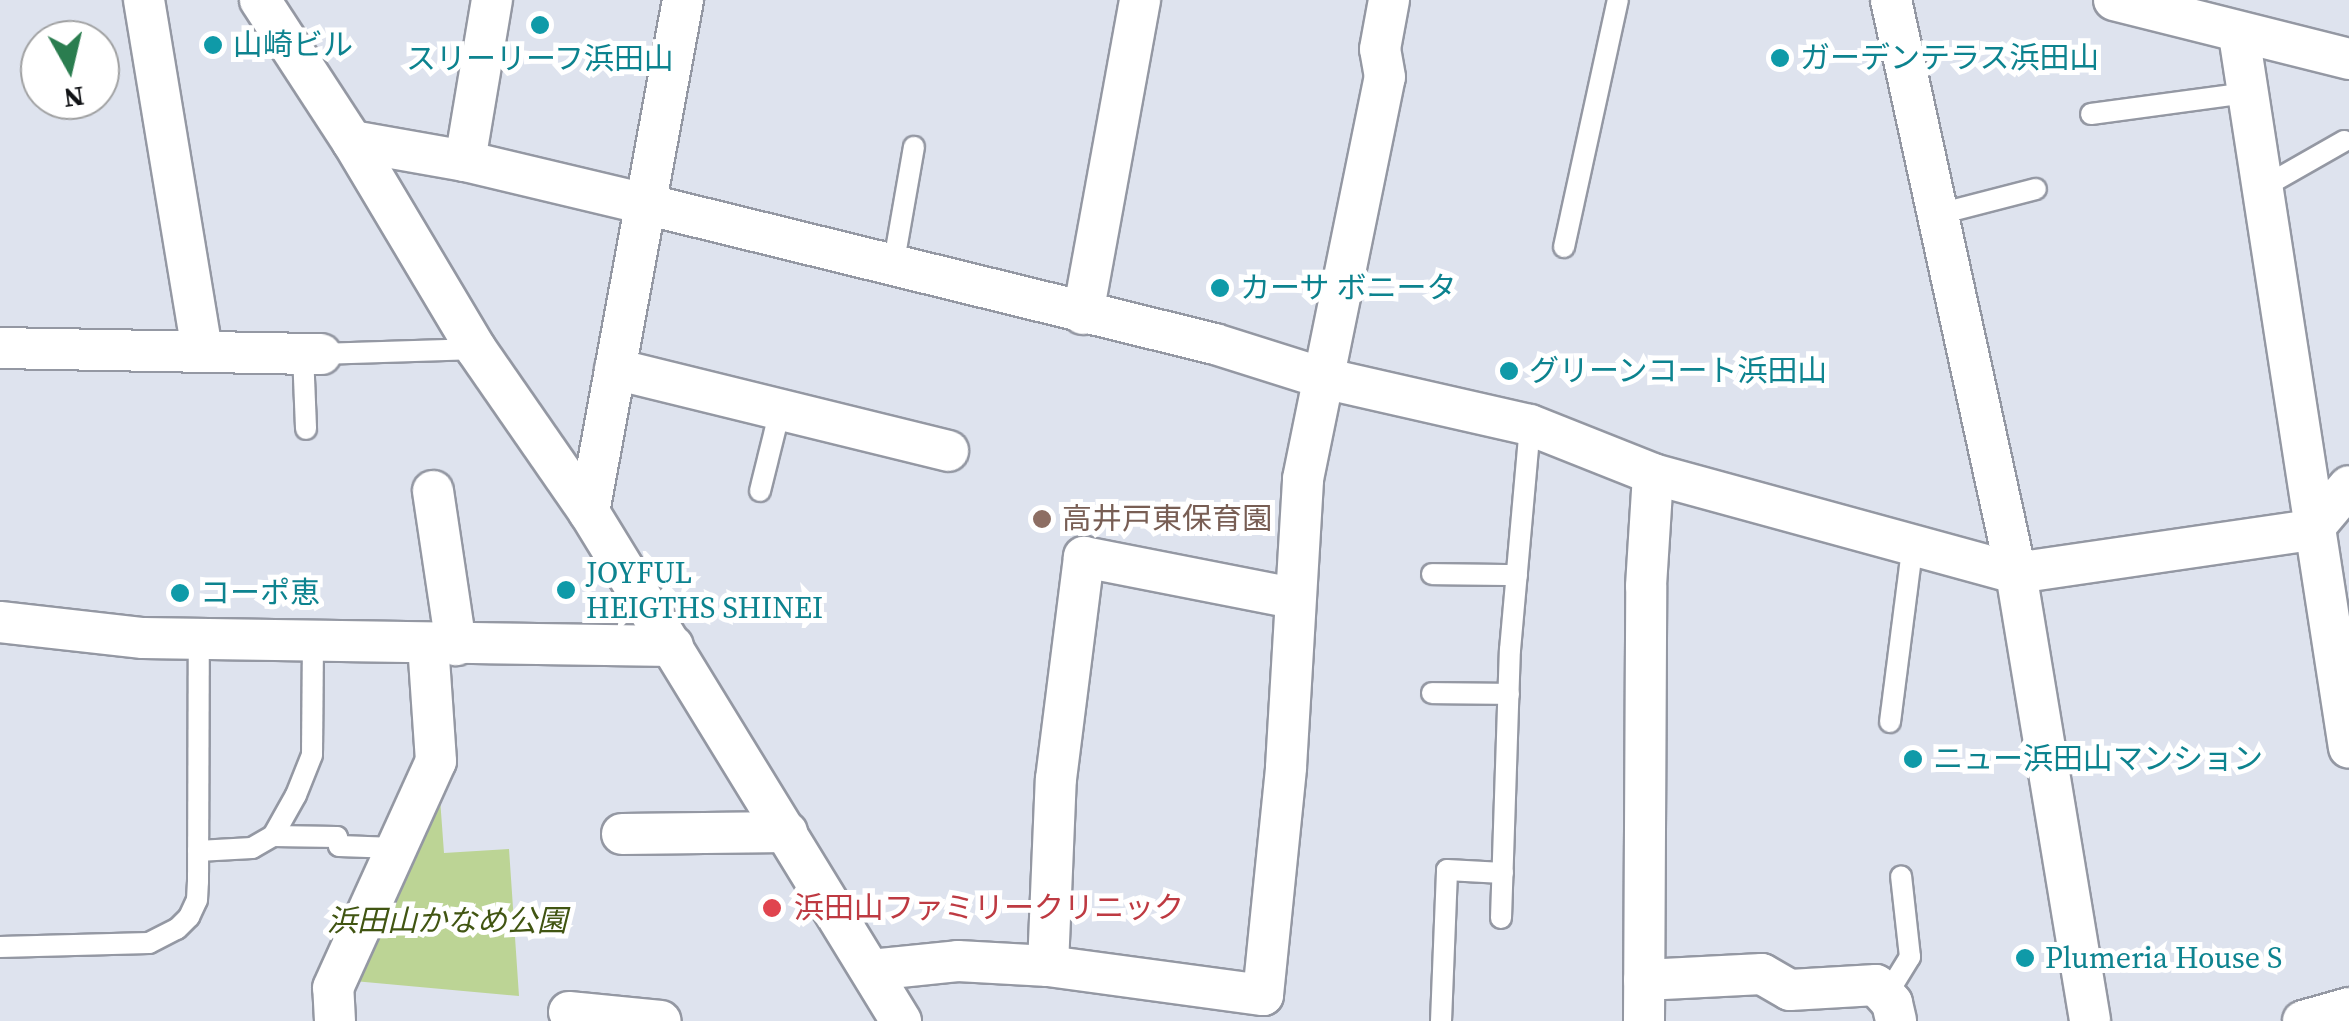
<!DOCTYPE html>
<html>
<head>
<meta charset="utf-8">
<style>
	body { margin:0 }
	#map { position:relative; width:2349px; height:1021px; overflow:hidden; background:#dee3ee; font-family:"Source Serif 4","Noto Sans JP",serif }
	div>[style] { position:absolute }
	.green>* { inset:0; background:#bcd495 }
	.roads { filter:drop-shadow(2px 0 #9498a3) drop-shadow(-2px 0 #9498a3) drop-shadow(0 2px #9498a3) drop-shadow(0 -2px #9498a3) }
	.service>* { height:20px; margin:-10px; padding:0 10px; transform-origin:10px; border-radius:10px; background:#fff }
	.minor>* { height:40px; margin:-20px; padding:0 20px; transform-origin:20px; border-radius:20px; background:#fff }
	.dots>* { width:28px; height:28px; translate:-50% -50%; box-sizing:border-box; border:5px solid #fff; border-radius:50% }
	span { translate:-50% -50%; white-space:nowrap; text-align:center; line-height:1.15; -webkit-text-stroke:10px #fff; paint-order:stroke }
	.culture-label { font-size:30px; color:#0d838f }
	.left { translate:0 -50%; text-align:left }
	.education-label { font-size:30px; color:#785e54 }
	.health-label { font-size:30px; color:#be3a42 }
	.park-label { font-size:30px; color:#415512; font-style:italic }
	.north { position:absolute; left:20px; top:20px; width:100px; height:100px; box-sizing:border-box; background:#fff; border:2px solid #a0a1a2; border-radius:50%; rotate:172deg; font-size:28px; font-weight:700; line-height:40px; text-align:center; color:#111316 }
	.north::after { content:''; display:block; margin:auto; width:35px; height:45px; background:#2a7d4f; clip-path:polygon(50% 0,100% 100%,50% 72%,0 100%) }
</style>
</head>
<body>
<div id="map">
	<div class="green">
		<div style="clip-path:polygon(438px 771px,444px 853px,509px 849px,519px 996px,343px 980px)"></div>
	</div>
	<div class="roads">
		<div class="service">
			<div style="left:2091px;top:114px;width:156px;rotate:-7.7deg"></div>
			<div style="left:2260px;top:189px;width:97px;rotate:-29.7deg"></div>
			<div style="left:1939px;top:214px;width:100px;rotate:-14.5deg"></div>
			<div style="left:1564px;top:247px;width:253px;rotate:-77.7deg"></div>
			<div style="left:893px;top:267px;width:122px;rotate:-80.1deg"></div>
			<div style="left:303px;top:353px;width:76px;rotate:87.7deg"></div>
			<div style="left:321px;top:354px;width:155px;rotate:-1.8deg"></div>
			<div style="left:760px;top:491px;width:83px;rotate:-76.1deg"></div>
			<div style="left:1432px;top:574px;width:85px;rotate:0.7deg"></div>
			<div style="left:1432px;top:693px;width:77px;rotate:0.7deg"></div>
			<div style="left:1890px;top:722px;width:181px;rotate:-82.7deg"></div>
			<div style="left:273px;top:836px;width:64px;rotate:0.9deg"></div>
			<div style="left:337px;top:837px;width:9px;rotate:77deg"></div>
			<div style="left:339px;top:846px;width:57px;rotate:2deg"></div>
			<div style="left:198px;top:851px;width:54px;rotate:-3.2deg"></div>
			<div style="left:252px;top:848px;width:24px;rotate:-30deg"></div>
			<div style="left:273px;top:836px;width:47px;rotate:-60.7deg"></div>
			<div style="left:296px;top:795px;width:43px;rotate:-68.2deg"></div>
			<div style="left:312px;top:755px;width:113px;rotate:-89.5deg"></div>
			<div style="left:1501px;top:918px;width:268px;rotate:-88.1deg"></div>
			<div style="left:1510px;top:650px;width:226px;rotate:-84.9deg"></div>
			<div style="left:0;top:947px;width:149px;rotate:-1.5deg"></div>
			<div style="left:149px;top:943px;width:31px;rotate:-27deg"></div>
			<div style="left:177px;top:929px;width:17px;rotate:-45deg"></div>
			<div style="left:189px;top:917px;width:19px;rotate:-65deg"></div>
			<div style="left:197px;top:900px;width:18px;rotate:-87deg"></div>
			<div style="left:198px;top:882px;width:243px;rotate:-89.8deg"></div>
			<div style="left:1886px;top:996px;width:46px;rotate:-58.4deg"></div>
			<div style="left:1910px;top:957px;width:81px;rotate:-96.3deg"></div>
			<div style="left:1441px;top:1021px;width:151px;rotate:-87.7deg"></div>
			<div style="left:1447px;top:870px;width:56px;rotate:3.1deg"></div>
		</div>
		<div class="minor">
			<div style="left:144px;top:0;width:354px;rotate:80.6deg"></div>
			<div style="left:260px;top:0;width:168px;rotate:56.9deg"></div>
			<div style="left:352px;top:141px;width:242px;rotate:59.2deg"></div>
			<div style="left:476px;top:349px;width:198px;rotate:55.3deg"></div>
			<div style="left:589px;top:512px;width:597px;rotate:58.49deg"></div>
			<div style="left:1891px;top:0;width:586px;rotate:77.69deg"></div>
			<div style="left:2016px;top:573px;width:454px;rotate:80.6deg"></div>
			<div style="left:2114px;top:0;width:242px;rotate:14.1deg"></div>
			<div style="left:2239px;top:35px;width:721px;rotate:81.23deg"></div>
			<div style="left:352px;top:141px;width:115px;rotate:10deg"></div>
			<div style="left:465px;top:161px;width:185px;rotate:13.4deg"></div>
			<div style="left:645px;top:204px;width:587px;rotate:13.8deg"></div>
			<div style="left:1215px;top:344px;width:113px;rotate:17.5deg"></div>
			<div style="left:1323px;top:378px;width:212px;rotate:12.8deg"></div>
			<div style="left:1530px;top:425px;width:132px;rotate:21.7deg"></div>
			<div style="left:1653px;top:474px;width:376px;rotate:15.3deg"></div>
			<div style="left:2016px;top:573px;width:299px;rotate:-8.3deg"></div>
			<div style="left:2312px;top:530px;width:57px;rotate:-49.9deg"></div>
			<div style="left:465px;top:161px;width:163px;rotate:-80.5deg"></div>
			<div style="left:1083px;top:314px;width:319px;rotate:-79.7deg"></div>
			<div style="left:0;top:348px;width:321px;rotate:1.1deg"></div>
			<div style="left:615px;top:369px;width:343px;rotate:13.8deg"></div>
			<div style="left:433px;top:491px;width:156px;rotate:81.5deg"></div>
			<div style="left:589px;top:512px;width:521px;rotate:-79.6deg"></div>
			<div style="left:0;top:622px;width:144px;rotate:6.4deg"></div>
			<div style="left:143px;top:638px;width:530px;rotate:0.86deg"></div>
			<div style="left:622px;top:834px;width:165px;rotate:-0.7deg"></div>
			<div style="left:1048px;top:966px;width:187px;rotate:-87.6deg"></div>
			<div style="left:1056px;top:779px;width:224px;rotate:-82.8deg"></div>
			<div style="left:1084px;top:557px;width:213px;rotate:11.1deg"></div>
			<div style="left:871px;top:970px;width:87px;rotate:-5.9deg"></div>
			<div style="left:958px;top:961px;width:90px;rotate:3.2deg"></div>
			<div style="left:1048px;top:966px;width:217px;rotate:7.7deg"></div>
			<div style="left:1263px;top:995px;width:229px;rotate:-84.2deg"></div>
			<div style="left:1286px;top:767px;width:289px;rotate:-86.6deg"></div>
			<div style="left:1303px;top:479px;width:410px;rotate:-78.5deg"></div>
			<div style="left:1385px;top:77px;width:28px;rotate:-100deg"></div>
			<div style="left:1380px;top:49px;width:50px;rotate:-79.6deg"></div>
			<div style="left:1644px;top:980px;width:118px;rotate:-2.9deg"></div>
			<div style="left:1762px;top:974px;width:32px;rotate:30deg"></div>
			<div style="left:1790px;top:990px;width:86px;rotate:-3.3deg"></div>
			<div style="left:1876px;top:985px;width:24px;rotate:48deg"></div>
			<div style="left:1892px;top:1003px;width:18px;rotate:77deg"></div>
			<div style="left:569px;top:1012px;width:92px;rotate:5.6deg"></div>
			<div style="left:335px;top:1021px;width:33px;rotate:-93deg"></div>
			<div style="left:333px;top:988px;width:249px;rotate:-65.6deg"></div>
			<div style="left:436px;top:761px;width:116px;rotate:-93.9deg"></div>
			<div style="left:1644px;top:1021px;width:435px;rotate:-89.7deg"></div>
			<div style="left:1646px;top:586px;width:112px;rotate:-86.4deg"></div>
			<div style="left:2303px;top:1021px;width:48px;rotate:-15.8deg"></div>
		</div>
	</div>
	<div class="dots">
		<div style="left:540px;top:25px;background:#0f9aa8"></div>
		<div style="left:213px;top:45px;background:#0f9aa8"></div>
		<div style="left:1780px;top:58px;background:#0f9aa8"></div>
		<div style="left:1220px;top:288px;background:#0f9aa8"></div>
		<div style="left:1509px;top:371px;background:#0f9aa8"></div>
		<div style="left:1042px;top:519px;background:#8d6e63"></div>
		<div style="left:566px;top:590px;background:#0f9aa8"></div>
		<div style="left:180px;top:593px;background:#0f9aa8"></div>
		<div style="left:1913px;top:759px;background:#0f9aa8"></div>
		<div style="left:772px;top:908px;background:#e0444e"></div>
		<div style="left:2025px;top:958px;background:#0f9aa8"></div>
	</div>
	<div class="culture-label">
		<span class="left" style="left:233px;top:45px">山崎ビル</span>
		<span class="left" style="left:1800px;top:58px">ガーデンテラス浜田山</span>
		<span style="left:540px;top:59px">スリーリーフ浜田山</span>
		<span class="left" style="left:1240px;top:288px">カーサ ボニータ</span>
		<span class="left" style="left:1529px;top:371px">グリーンコート浜田山</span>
		<span class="left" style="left:586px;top:590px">JOYFUL<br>HEIGTHS SHINEI</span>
		<span class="left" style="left:200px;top:593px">コーポ恵</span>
		<span class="left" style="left:1933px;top:759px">ニュー浜田山マンション</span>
		<span class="left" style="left:2045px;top:958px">Plumeria House S</span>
	</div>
	<div class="education-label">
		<span class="left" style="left:1062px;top:519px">高井戸東保育園</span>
	</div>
	<div class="health-label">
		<span class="left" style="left:794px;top:908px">浜田山ファミリークリニック</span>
	</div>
	<div class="park-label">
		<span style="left:447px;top:921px">浜田山かなめ公園</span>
	</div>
	<div class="north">N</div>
</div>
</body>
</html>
